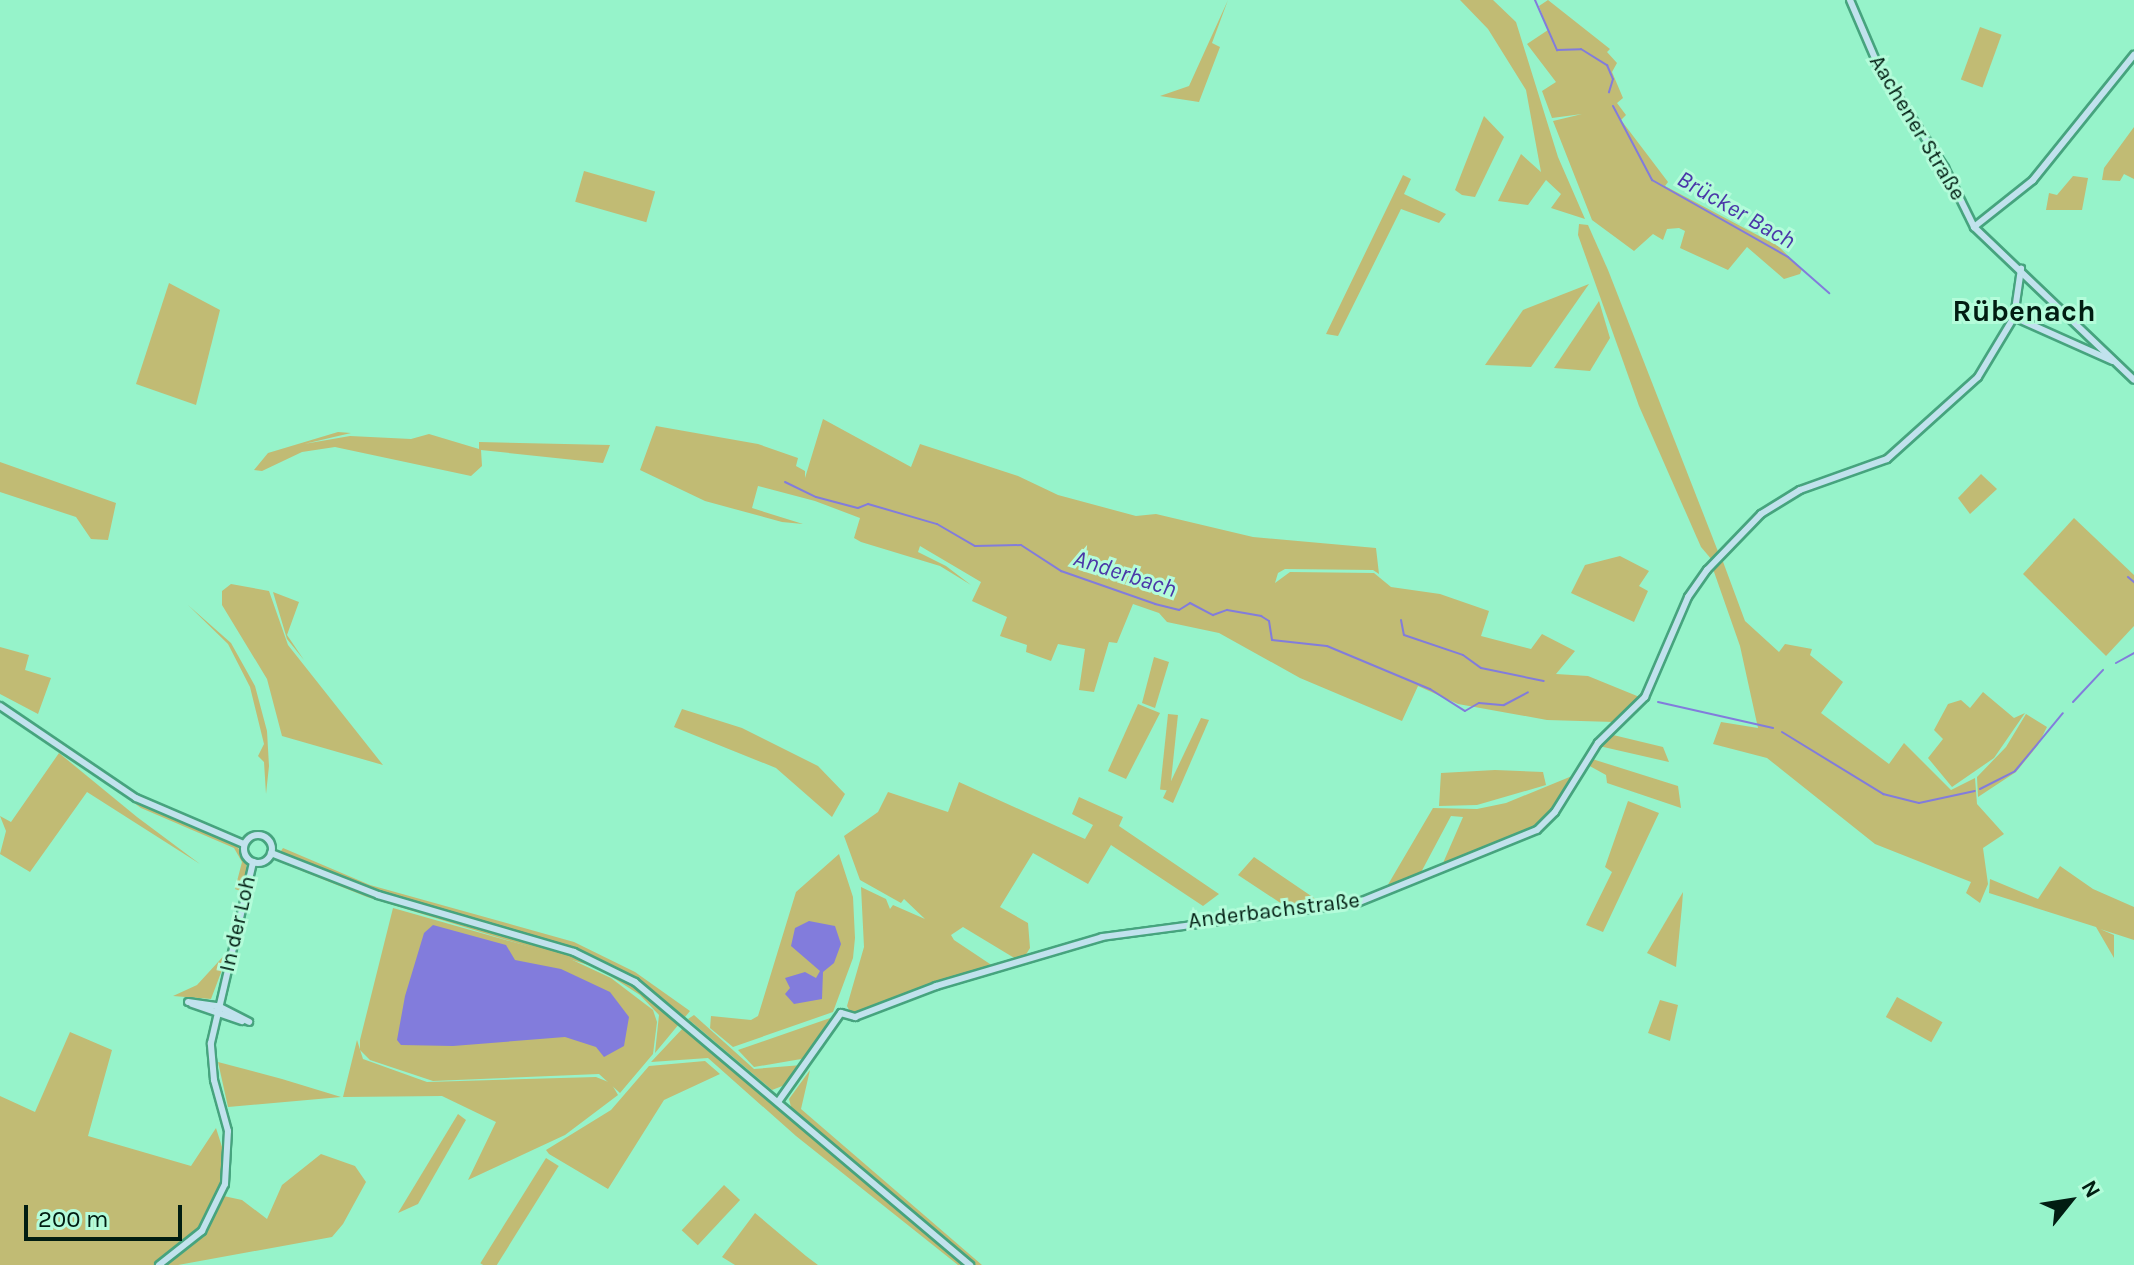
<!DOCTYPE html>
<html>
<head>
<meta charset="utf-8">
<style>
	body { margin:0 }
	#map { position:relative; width:2134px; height:1265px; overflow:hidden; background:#96f3ca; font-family:Karla,sans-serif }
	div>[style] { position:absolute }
	.green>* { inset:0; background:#c1bb74; transform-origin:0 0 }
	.water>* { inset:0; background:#827cdc }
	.stream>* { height:2px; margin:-1px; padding:0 1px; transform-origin:1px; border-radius:1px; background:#827cdc }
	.roads { filter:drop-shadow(2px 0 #46a47e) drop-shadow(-2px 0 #46a47e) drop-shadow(0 2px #46a47e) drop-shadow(0 -2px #46a47e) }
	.secondary>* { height:6px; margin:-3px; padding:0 3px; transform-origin:3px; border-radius:3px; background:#c1e2ed }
	.secondary>.ring { margin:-3px; padding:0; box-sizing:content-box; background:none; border:6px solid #c1e2ed; border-radius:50% }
	span { translate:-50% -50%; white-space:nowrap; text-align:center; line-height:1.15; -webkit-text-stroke:6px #b4fcda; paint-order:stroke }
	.street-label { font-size:22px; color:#011d12 }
	.water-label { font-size:24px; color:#4a37a8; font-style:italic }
	.district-label { font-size:30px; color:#011d12; font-weight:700 }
	.north { position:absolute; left:2030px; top:1161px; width:80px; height:80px; -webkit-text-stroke:6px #b4fcda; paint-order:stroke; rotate:60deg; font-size:22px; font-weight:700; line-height:32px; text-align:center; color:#011d12 }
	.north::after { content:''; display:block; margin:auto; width:28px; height:36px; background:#011d12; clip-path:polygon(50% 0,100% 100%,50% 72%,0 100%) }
	.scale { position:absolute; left:24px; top:1205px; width:158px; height:36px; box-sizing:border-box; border:4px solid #011d12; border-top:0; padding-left:10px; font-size:24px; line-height:28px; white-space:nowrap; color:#011d12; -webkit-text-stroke:6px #b4fcda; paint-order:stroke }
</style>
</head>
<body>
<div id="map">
	<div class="green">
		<div style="clip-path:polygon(1228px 0,1212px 43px,1220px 47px,1199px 102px,1160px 96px,1189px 86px)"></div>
		<div style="clip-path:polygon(1460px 0,1493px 0,1516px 22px,1558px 157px,1585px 219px,1551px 208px,1561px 194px,1546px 180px,1528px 205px,1498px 201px,1521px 154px,1541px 172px,1526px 90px,1488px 29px)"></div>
		<div style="clip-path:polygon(1548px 0,1610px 49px,1607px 52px,1617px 63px,1612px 72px,1623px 98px,1617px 103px,1626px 115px,1621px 120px,1668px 182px,1665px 186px,1778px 246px,1802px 269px,1800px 274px,1784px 279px,1747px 247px,1728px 270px,1680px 248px,1685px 231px,1679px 228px,1667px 229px,1663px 240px,1653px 234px,1634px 251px,1592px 220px,1553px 121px,1582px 114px,1552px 118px,1542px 91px,1556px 82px,1527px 44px,1548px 30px,1539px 6px)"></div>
		<div style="left:1980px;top:27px;width:23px;height:56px;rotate:20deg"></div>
		<div style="clip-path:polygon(1484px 116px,1504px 137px,1475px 197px,1462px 195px,1455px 190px)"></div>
		<div style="clip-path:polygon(2134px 127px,2134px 179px,2124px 174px,2120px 181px,2102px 180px,2104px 168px)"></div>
		<div style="left:584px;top:171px;width:74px;height:32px;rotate:16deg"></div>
		<div style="clip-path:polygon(1403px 175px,1411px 179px,1404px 194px,1446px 214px,1439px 223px,1401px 209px,1338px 336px,1326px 334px)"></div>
		<div style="clip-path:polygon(2073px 176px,2088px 178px,2082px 210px,2046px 210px,2049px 193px,2057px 195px)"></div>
		<div style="clip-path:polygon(1579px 224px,1588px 225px,1608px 270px,1719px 554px,1712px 560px,1701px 547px,1639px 406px,1578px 235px)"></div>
		<div style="clip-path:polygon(169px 283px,220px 310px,196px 405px,136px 384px)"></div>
		<div style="clip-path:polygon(1589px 284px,1531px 367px,1485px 365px,1523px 310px)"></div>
		<div style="clip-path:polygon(1599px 301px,1610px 338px,1590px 371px,1554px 368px)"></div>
		<div style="clip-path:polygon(823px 419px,911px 467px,920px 444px,1018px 476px,1058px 495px,1136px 516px,1156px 514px,1253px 537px,1376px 548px,1379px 574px,1373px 570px,1285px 569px,1278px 573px,1275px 583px,1290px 572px,1374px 573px,1391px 587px,1440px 594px,1489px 611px,1481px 636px,1531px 649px,1542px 634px,1575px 651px,1556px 674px,1588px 676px,1642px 698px,1614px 722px,1547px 720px,1458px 704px,1418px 686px,1402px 721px,1300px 678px,1219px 633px,1167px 622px,1159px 613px,1133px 604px,1117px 643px,1109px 642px,1094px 692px,1079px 690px,1085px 649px,1058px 644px,1051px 661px,1026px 652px,1027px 645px,1000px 636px,1007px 617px,972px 601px,981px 582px,920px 546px,918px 552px,946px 566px,971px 585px,940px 566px,861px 542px,854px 538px,860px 518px,815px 501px,758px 486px,752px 508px,803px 524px,782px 522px,705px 501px,640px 470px,656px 426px,758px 444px,798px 458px,796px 466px,805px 471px,805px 478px)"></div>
		<div style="clip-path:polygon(338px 432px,351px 433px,304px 444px,350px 436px,411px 439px,429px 434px,479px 449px,479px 442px,610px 445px,603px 463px,481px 450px,482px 466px,471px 476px,335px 447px,302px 452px,262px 471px,254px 470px,268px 453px)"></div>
		<div style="clip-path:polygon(0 462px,116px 503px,108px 540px,91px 539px,76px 517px,0 492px)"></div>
		<div style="clip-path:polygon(1981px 474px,1997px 489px,1970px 514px,1958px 498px)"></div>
		<div style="clip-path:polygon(2074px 518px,2134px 575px,2134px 626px,2106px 656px,2023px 574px)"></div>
		<div style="clip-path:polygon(1620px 556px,1649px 571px,1639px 586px,1648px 591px,1634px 622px,1571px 593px,1585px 565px)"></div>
		<div style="clip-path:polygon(1722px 559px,1745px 621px,1779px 652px,1785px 644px,1812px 649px,1810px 655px,1843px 682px,1821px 713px,1889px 764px,1904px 743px,1951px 790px,1975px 778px,1977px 804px,2004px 834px,1983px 848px,1988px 884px,1980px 903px,1966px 893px,1971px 882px,1875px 844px,1767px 758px,1713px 744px,1721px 722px,1758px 728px,1740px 646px,1713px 569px)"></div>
		<div style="clip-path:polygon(231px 584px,269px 591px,288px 645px,383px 765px,282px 736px,267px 679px,222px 605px,222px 591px)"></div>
		<div style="clip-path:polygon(273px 592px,299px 602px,287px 635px,304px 660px,287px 639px)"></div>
		<div style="clip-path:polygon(188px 605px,231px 643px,255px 686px,267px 731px,269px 766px,266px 794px,264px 762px,258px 756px,264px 744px,250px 687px,228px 644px)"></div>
		<div style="clip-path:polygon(0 647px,29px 655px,25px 670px,51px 678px,38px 714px,0 694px)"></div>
		<div style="clip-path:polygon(1154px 657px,1169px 662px,1155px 708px,1142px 703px)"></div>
		<div style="clip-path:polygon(1983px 692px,2014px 718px,2025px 713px,1994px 758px,1952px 787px,1928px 758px,1943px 739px,1934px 730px,1948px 704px,1961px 700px,1970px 708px)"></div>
		<div style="clip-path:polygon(1138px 704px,1160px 713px,1126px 779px,1108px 771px)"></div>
		<div style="clip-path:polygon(682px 709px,742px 728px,818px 766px,845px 794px,832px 817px,776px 768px,674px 727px)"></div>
		<div style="left:1168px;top:714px;width:10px;height:76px;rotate:6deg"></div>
		<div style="clip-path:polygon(2026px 714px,2047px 727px,2038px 745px,2016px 772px,1978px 797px,1977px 777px,2006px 747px)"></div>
		<div style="clip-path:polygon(1201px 718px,1209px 720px,1173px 803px,1163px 798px)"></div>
		<div style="clip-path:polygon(1609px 734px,1663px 747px,1669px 762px,1599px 746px)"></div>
		<div style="clip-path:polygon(59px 753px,137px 817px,200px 864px,87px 792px,30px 872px,0 854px,6px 831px,0 816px,11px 822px)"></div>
		<div style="clip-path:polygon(67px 755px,151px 809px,237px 846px,247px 863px,243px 892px,235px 889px,242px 862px,234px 848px,141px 808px)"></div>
		<div style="clip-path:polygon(1589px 758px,1678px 786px,1681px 808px,1607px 783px,1606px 775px,1586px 764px)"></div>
		<div style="clip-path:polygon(1495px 770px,1543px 772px,1546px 785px,1477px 805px,1439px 806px,1441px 773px)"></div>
		<div style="clip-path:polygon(1572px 776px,1553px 810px,1535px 829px,1440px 870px,1463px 817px,1451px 816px,1418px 878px,1361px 899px,1288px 908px,1238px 875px,1254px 857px,1320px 902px,1365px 895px,1386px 888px,1433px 808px,1477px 809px,1506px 803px)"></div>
		<div style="clip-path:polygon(959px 782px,1085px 839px,1093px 825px,1072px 814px,1079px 797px,1123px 817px,1119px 826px,1219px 894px,1203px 906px,1111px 845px,1088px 884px,1033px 853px,1000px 907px,1028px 923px,1030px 948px,1025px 956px,1016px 959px,963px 927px,951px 935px,954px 940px,993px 966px,851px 1014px,847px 1006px,864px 947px,861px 887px,886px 899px,890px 909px,893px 905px,925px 919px,904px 899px,901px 903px,860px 880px,844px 836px,878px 812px,888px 792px,948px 812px)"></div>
		<div style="clip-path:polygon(1628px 801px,1659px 813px,1603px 932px,1586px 925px,1612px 872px,1605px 867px)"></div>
		<div style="clip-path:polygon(283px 848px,370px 885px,574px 942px,635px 972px,690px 1011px,685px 1017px,640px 982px,575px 949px,373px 890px,303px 863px,281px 851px)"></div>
		<div style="clip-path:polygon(839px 854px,853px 897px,855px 938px,853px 958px,833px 1012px,733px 1047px,710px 1028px,711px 1016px,751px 1020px,758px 1016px,796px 892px)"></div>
		<div style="clip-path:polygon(277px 861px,406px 907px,586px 959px,635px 986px,679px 1024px,655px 1053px,659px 1015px,640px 995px,598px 968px,367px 897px)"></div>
		<div style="clip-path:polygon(2060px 866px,2093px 889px,2134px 907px,2134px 940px,2100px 929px,2114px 935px,2114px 958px,2096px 927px,1989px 893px,1990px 879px,2038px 899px)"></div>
		<div style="clip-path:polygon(1683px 892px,1682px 906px,1676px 967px,1647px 953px)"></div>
		<div style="clip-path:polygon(393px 908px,566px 957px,611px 978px,653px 1010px,657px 1022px,653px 1054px,620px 1093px,599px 1074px,433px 1081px,370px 1060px,360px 1050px,360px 1040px)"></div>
		<div style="clip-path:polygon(230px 949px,211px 999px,173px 996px,197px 985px)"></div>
		<div style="left:1897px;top:997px;width:52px;height:23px;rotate:29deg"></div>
		<div style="clip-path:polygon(1660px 1000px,1678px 1005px,1670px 1041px,1648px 1033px)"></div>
		<div style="clip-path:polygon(694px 1015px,754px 1069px,802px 1065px,785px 1085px,772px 1090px,688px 1019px)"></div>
		<div style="clip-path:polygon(836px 1016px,807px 1058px,754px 1067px,738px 1050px)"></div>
		<div style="clip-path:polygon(684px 1027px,829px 1148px,966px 1265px,958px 1265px,796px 1136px,708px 1058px,651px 1062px)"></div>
		<div style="clip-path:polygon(70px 1032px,112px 1050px,88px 1136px,191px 1166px,216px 1128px,223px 1150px,219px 1195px,242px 1200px,267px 1219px,282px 1185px,321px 1154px,355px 1166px,366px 1182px,343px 1224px,332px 1237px,178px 1265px,0 1265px,0 1096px,35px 1112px)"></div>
		<div style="clip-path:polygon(357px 1040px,363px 1059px,427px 1082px,596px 1077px,611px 1083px,618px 1095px,565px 1135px,468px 1180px,496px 1122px,442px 1096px,343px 1097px)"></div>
		<div style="clip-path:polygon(705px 1061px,720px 1074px,664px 1100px,608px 1189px,549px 1154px,546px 1150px,611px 1110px,649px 1066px)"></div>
		<div style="clip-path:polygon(218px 1062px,282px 1079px,341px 1097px,228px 1107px)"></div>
		<div style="clip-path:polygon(810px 1070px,801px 1109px,982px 1265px,974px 1265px,791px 1107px,789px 1099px)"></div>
		<div style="clip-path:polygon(458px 1114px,466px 1120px,418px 1204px,398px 1213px)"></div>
		<div style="left:546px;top:1158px;width:15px;height:124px;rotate:32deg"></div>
		<div style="left:724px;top:1185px;width:22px;height:62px;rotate:43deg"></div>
		<div style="clip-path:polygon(755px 1213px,806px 1256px,818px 1265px,735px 1265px,722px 1257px)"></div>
	</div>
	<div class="water">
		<div style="clip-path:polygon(809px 921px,835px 926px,841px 944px,834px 963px,823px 972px,822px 999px,794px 1004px,785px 994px,790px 988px,785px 978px,805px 972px,816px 978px,820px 971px,791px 946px,795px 928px)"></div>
		<div style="clip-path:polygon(433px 925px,506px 945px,515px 960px,561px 969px,610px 992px,629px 1017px,624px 1046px,604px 1057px,596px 1047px,565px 1037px,453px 1046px,401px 1045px,397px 1040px,405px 996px,424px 933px)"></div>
	</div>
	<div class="stream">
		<div style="left:1535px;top:0;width:55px;rotate:66.3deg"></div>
		<div style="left:1557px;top:50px;width:24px;rotate:-2deg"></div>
		<div style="left:1581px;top:49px;width:31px;rotate:32deg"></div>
		<div style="left:1607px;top:65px;width:15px;rotate:67deg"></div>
		<div style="left:1613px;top:79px;width:14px;rotate:107deg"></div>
		<div style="left:1613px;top:106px;width:84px;rotate:62.2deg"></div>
		<div style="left:1652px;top:180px;width:156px;rotate:29.5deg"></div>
		<div style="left:1788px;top:257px;width:55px;rotate:41.3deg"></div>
		<div style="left:785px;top:482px;width:34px;rotate:26deg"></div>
		<div style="left:816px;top:497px;width:43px;rotate:14.7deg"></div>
		<div style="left:858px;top:508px;width:11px;rotate:-22deg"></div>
		<div style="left:868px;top:504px;width:72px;rotate:16.2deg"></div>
		<div style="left:937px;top:524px;width:44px;rotate:30.1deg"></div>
		<div style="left:975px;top:546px;width:46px;rotate:-1.2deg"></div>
		<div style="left:1021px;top:545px;width:48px;rotate:33deg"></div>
		<div style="left:1061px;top:571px;width:100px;rotate:19.3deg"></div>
		<div style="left:1155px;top:604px;width:25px;rotate:14deg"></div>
		<div style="left:1179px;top:610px;width:13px;rotate:-32deg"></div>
		<div style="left:1190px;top:603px;width:26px;rotate:28deg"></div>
		<div style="left:1213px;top:615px;width:15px;rotate:-20deg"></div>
		<div style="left:1227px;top:610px;width:35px;rotate:10deg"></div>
		<div style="left:1261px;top:616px;width:9px;rotate:32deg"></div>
		<div style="left:1269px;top:621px;width:19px;rotate:81deg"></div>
		<div style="left:1272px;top:640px;width:55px;rotate:6.2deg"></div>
		<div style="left:1327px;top:646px;width:112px;rotate:22.7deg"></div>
		<div style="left:1430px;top:689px;width:41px;rotate:32.2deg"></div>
		<div style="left:1465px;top:711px;width:16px;rotate:-30deg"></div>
		<div style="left:1479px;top:703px;width:25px;rotate:5deg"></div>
		<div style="left:1504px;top:705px;width:27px;rotate:-28deg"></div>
		<div style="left:2128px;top:577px;width:8px;rotate:40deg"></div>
		<div style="left:1401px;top:620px;width:15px;rotate:79deg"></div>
		<div style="left:1404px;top:635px;width:62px;rotate:18.7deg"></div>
		<div style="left:1463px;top:655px;width:22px;rotate:36deg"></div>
		<div style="left:1481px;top:668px;width:64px;rotate:11.7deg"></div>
		<div style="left:2116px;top:663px;width:21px;rotate:-29deg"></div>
		<div style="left:1658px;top:702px;width:118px;rotate:12.7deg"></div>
		<div style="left:2073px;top:702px;width:44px;rotate:-46.8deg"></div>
		<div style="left:1782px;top:732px;width:119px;rotate:31.5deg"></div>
		<div style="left:1883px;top:794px;width:37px;rotate:14deg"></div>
		<div style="left:1919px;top:803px;width:57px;rotate:-12.1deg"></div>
		<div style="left:1980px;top:789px;width:39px;rotate:-27deg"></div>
		<div style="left:2015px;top:771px;width:75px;rotate:-50.4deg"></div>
	</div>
	<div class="roads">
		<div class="secondary">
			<div style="left:1850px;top:0;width:76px;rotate:66.8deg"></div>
			<div style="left:1880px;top:70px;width:118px;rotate:56.4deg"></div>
			<div style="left:1945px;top:168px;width:66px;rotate:63.8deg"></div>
			<div style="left:1974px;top:227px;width:221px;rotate:43.7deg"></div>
			<div style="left:1974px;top:227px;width:75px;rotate:-38.5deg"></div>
			<div style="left:2033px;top:180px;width:161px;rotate:-51.1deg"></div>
			<div style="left:2014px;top:317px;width:108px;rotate:24deg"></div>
			<div style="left:0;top:706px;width:164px;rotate:34.1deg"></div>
			<div style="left:136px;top:798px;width:117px;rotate:23.1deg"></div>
			<div class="ring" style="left:244px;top:835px;width:22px;height:22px"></div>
			<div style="left:271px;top:853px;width:115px;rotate:21.4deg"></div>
			<div style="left:378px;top:895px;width:204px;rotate:16.2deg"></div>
			<div style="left:574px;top:952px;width:68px;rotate:26.2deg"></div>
			<div style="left:635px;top:982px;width:439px;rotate:40.2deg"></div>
			<div style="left:188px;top:1002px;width:30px;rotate:8deg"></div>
			<div style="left:218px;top:1006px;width:35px;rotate:27deg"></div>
			<div style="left:192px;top:1004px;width:53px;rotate:18.8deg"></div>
			<div style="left:778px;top:1102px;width:109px;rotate:-54.7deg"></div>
			<div style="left:841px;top:1013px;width:15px;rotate:16deg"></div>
			<div style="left:855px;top:1017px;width:87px;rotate:-20.9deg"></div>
			<div style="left:936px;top:986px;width:173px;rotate:-16.4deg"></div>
			<div style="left:1102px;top:937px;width:257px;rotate:-7.6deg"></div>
			<div style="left:1357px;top:903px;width:194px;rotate:-22.1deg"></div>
			<div style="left:1537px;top:830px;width:25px;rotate:-45deg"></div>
			<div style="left:1555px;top:812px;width:81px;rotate:-58.1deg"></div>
			<div style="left:1598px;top:743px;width:66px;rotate:-44.4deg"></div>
			<div style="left:1645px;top:697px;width:109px;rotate:-66.7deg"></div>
			<div style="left:1688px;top:597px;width:33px;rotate:-55deg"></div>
			<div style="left:1707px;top:570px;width:78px;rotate:-46deg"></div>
			<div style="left:1761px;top:514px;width:46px;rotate:-31.6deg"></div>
			<div style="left:1800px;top:490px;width:92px;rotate:-19.6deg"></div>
			<div style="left:1887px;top:459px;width:122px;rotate:-42deg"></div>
			<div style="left:1978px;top:377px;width:70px;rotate:-59deg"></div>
			<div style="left:2014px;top:317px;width:49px;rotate:-81.7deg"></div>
			<div style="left:159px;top:1265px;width:55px;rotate:-38.3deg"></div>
			<div style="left:202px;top:1231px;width:52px;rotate:-63.9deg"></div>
			<div style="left:225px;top:1184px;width:53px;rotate:-86.8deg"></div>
			<div style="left:228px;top:1131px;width:53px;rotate:-105.4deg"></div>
			<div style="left:214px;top:1080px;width:37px;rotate:-95deg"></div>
			<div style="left:211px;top:1043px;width:186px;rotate:-76.9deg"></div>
		</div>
	</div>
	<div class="street-label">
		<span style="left:1917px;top:128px;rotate:59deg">Aachener Straße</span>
		<span style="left:1274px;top:911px;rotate:-7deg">Anderbachstraße</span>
		<span style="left:238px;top:924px;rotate:-77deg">In der Loh</span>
	</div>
	<div class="water-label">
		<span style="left:1736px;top:210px;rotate:30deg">Brücker Bach</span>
		<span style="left:1125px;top:574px;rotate:18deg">Anderbach</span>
	</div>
	<div class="district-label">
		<span style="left:2024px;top:311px">Rübenach</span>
	</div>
	<div class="north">N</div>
	<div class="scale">200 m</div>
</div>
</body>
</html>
